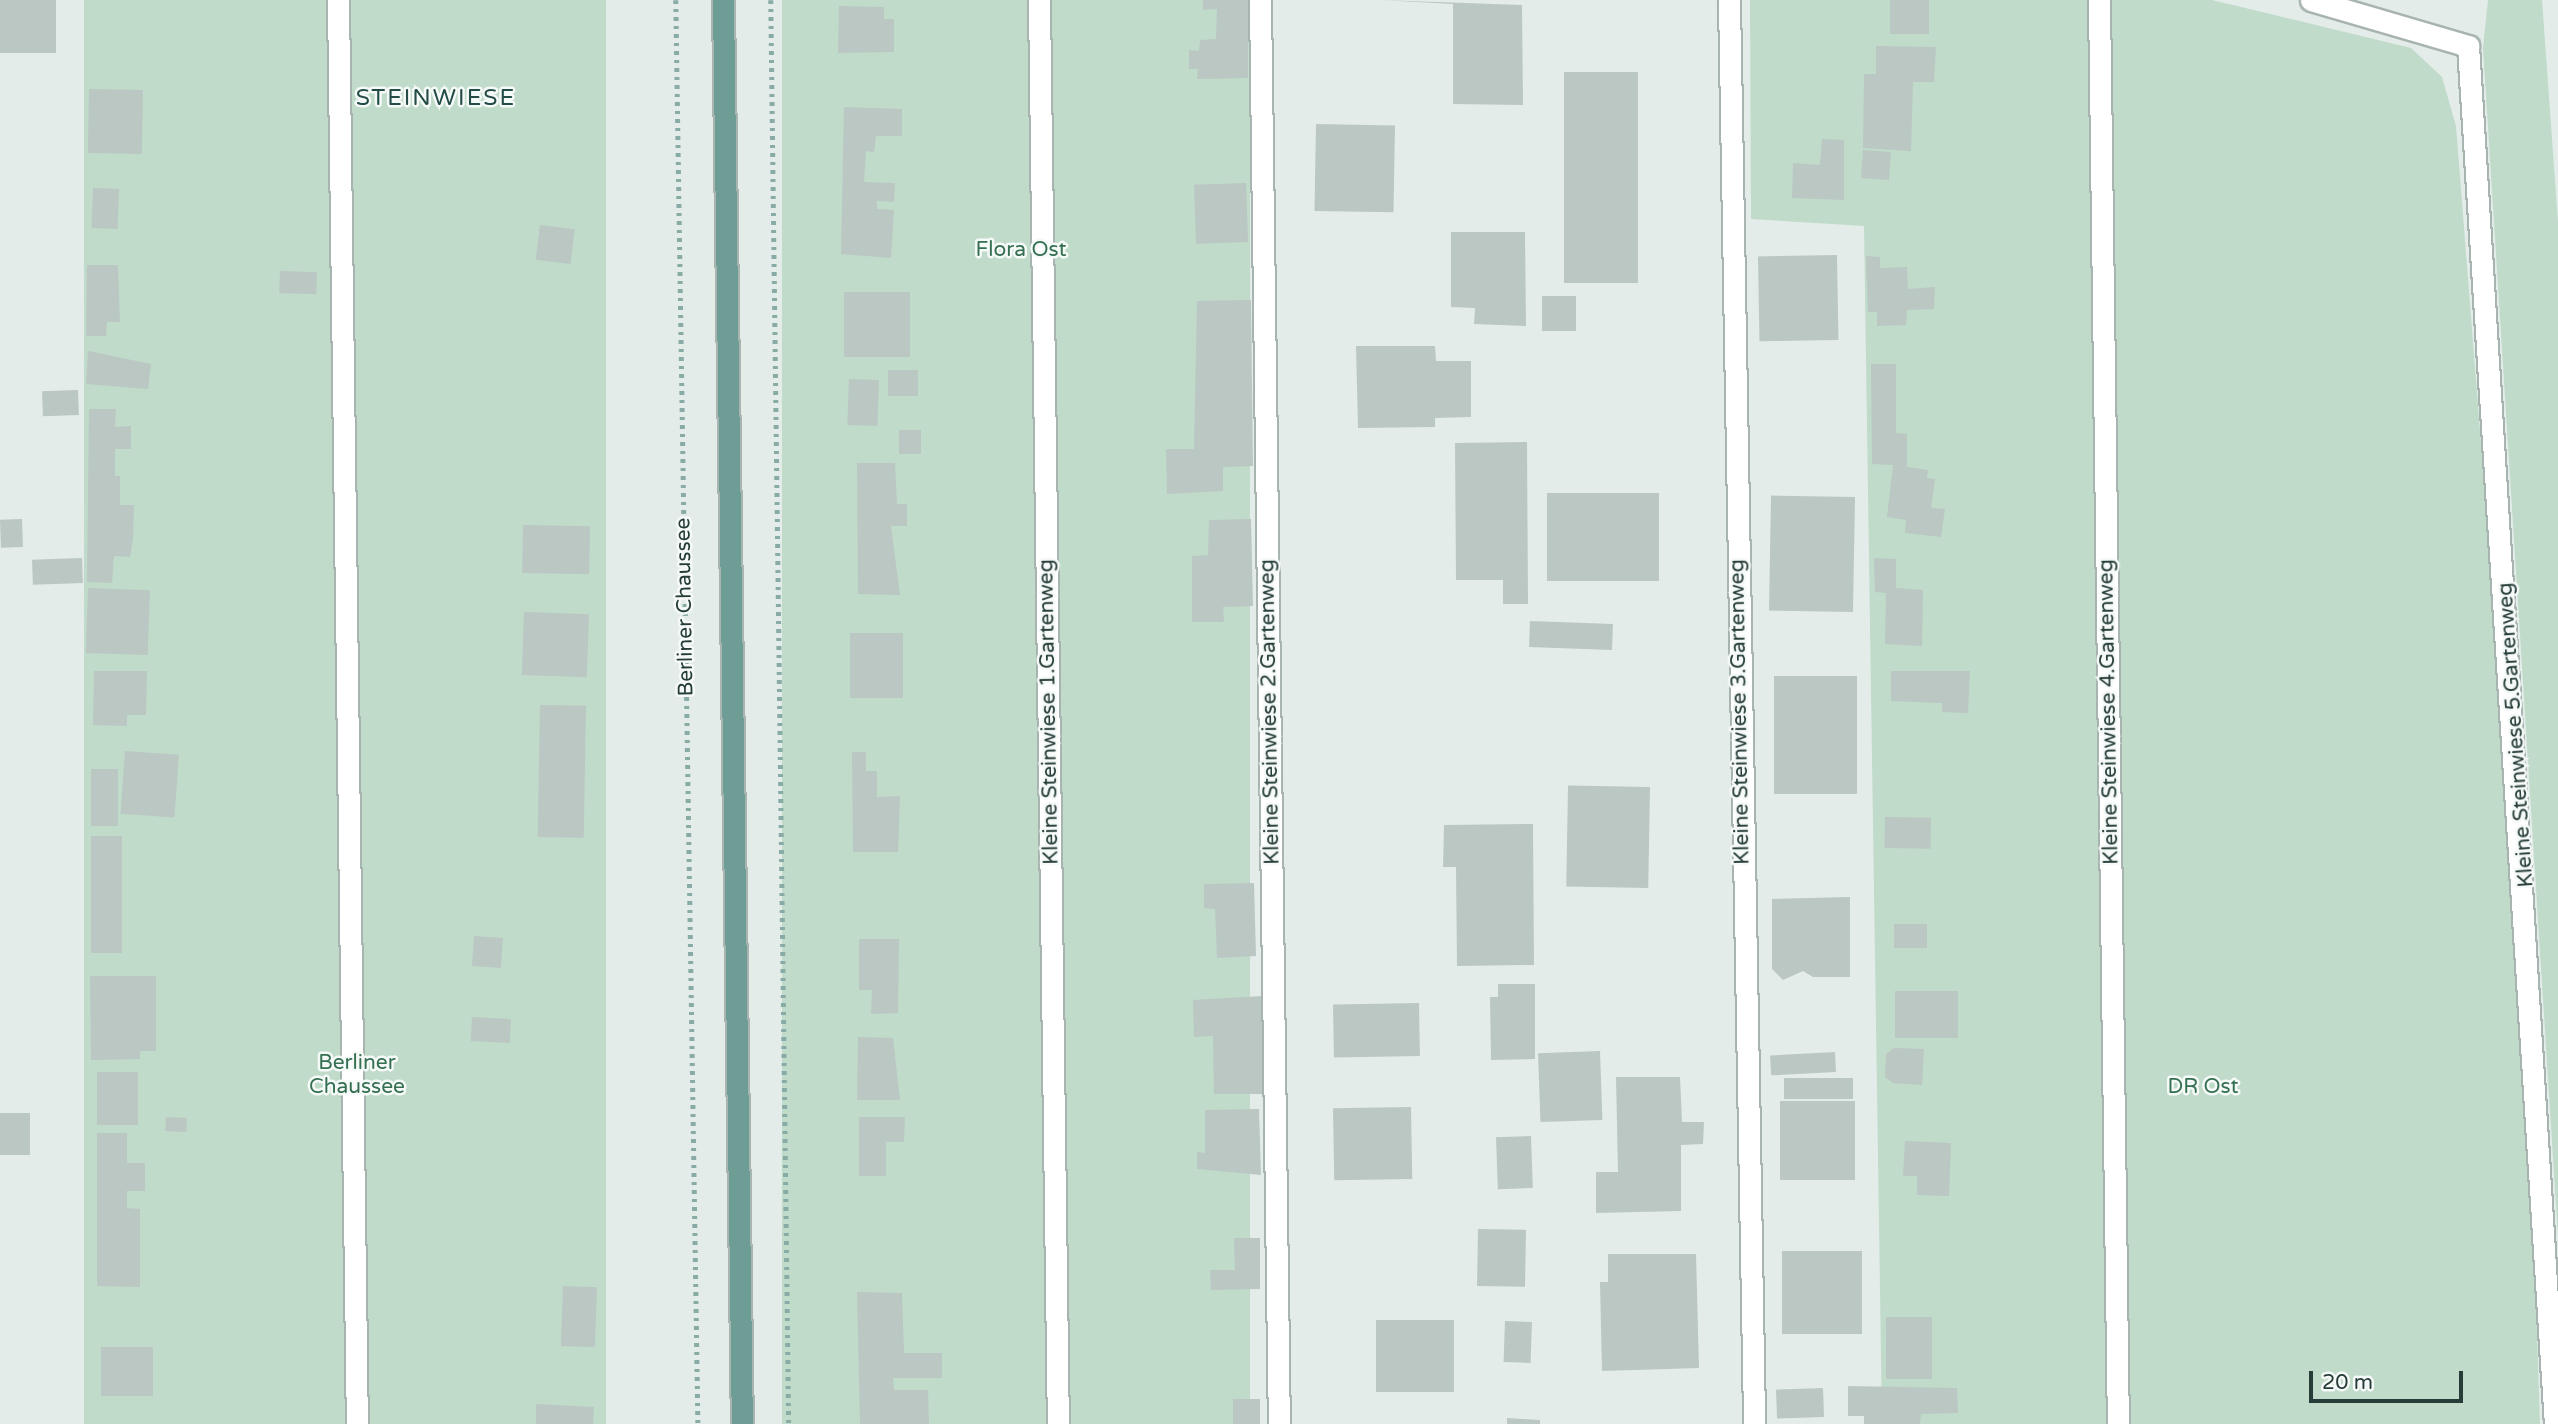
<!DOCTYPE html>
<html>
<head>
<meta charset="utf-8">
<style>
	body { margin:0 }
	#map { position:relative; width:2558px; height:1424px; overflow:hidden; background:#e4ece9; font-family:"Varela Round",sans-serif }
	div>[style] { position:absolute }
	.green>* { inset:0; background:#c0dbca; transform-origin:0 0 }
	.building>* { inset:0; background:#bac7c3; transform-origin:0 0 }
	.path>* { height:4.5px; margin-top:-2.25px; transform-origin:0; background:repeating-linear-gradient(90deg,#88aca5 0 3.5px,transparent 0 8.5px) }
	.roads { filter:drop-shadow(2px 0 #a7b4b0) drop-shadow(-2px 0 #a7b4b0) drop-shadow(0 2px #a7b4b0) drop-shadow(0 -2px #a7b4b0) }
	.minor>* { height:21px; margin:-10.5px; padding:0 10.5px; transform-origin:10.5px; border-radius:10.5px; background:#fff }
	.major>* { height:21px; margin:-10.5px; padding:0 10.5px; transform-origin:10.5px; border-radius:10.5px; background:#6e9d95 }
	span { translate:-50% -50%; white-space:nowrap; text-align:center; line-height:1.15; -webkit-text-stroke:5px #f5f9f7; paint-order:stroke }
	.park-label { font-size:21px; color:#346f51 }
	.street-label { font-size:21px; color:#253c38 }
	.neighbourhood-label { font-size:23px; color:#234c46; letter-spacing:2px }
	.scale { position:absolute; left:2309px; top:1371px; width:154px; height:32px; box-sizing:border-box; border:4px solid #253c38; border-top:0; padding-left:9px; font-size:21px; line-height:24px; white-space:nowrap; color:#253c38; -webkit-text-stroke:5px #f5f9f7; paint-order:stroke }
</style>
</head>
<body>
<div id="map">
	<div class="green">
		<div style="left:84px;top:0;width:522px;height:1424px"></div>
		<div style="left:782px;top:0;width:468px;height:1424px"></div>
		<div style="clip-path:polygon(1750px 0,2212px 0,2411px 48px,2442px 77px,2456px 126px,2527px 1027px,2540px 1424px,1882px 1424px,1864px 226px,1751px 219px)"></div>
		<div style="clip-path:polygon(2488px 0,2542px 0,2558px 222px,2558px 1237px,2483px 48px)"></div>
	</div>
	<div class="building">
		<div style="left:0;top:0;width:56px;height:53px"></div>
		<div style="clip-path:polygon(1203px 0,1248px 0,1248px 78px,1197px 79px,1198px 69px,1189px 69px,1189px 50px,1199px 51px,1200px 40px,1216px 39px,1217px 9px,1203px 10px)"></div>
		<div style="clip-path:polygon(1380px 0,1522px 5px,1523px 105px,1453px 104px,1453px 4px)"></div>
		<div style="left:1890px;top:0;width:39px;height:34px"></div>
		<div style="clip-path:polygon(839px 6px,884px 7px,884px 19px,894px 19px,894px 52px,838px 53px)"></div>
		<div style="clip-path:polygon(1876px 46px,1936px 47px,1934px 82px,1913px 82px,1911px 151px,1863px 148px,1864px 74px,1876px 74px)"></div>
		<div style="left:1638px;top:72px;width:211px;height:74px;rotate:90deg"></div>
		<div style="left:89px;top:89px;width:54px;height:64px;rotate:1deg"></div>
		<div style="clip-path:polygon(844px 107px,902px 109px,902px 136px,876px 136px,874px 152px,866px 151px,864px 182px,895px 183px,894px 202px,877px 201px,877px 209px,894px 210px,891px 258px,841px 254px)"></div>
		<div style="left:1316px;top:124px;width:79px;height:87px;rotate:1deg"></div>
		<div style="clip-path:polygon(1822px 139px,1844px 140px,1844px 200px,1792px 198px,1793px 163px,1820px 165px)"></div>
		<div style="left:1863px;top:150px;width:28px;height:28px;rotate:4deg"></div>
		<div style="left:1246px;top:183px;width:59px;height:52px;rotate:88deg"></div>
		<div style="left:93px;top:188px;width:26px;height:40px;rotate:2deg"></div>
		<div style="left:540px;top:225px;width:35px;height:35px;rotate:7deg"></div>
		<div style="clip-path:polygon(1451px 232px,1525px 232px,1526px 326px,1474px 324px,1475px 308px,1451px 307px)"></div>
		<div style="left:1837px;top:255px;width:85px;height:79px;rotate:89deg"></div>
		<div style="clip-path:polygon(1866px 256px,1880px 257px,1880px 268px,1907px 267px,1908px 289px,1935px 287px,1934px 309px,1907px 310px,1906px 325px,1877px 326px,1877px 312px,1868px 312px)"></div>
		<div style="clip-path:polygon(87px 265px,118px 265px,120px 322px,107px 322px,106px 336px,86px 336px)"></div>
		<div style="left:280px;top:271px;width:37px;height:22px;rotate:2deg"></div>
		<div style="left:844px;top:292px;width:66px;height:65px"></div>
		<div style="left:1542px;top:296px;width:34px;height:35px"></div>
		<div style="clip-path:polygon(1251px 300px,1253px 466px,1223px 467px,1223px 491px,1167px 494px,1166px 449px,1194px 449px,1197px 301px)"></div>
		<div style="clip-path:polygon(1356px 346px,1435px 346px,1436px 361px,1471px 361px,1471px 417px,1435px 418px,1435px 427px,1358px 428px)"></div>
		<div style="clip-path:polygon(88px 351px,151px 364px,148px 389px,86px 384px)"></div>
		<div style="clip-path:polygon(1871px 364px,1896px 364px,1896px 433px,1907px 434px,1907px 467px,1928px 470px,1927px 478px,1935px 479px,1931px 508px,1945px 509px,1941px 537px,1905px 533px,1906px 520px,1887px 517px,1893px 465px,1872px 464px)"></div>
		<div style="left:888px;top:370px;width:30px;height:26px"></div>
		<div style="left:849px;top:379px;width:30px;height:46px;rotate:2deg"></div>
		<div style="left:78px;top:390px;width:25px;height:36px;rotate:88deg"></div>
		<div style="clip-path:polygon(89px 409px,116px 409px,115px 427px,131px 426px,131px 449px,115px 449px,115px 476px,120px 476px,120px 505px,134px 505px,133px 539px,130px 557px,114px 556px,112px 583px,87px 582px)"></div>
		<div style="left:899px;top:430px;width:22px;height:24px"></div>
		<div style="clip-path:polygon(1527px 442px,1528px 604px,1503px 604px,1503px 580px,1456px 580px,1455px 443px)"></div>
		<div style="clip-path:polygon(857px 463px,895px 463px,897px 504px,907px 504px,907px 526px,891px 526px,900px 595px,858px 594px)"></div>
		<div style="left:1547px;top:493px;width:112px;height:88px"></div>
		<div style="left:1855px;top:497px;width:115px;height:84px;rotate:91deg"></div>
		<div style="left:22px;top:519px;width:28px;height:22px;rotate:88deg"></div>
		<div style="clip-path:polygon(1251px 519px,1253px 606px,1223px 607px,1224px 622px,1192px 622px,1192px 556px,1208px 555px,1209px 520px)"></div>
		<div style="left:523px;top:525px;width:67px;height:48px;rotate:1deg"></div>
		<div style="left:82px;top:558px;width:25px;height:50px;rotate:88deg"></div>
		<div style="clip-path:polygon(1874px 558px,1896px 559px,1896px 588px,1923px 590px,1922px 646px,1885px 644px,1886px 593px,1875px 592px)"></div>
		<div style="left:88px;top:588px;width:62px;height:65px;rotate:2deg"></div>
		<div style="left:524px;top:612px;width:65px;height:63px;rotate:2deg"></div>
		<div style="left:1530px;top:621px;width:83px;height:26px;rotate:2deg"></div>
		<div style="left:850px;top:633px;width:53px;height:65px"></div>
		<div style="clip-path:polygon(94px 671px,147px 671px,146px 715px,127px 715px,127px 726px,93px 725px)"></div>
		<div style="clip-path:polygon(1891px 671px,1970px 671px,1968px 713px,1942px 712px,1942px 703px,1891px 701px)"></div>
		<div style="left:1857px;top:676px;width:118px;height:83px;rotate:90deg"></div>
		<div style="left:540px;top:705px;width:46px;height:132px;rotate:1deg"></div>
		<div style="left:125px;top:751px;width:54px;height:63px;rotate:4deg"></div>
		<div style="clip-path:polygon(852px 752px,866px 752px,866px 771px,877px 771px,877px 797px,900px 796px,898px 852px,853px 852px)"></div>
		<div style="left:91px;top:769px;width:27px;height:57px"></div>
		<div style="left:1650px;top:787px;width:101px;height:82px;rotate:91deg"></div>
		<div style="left:1885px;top:817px;width:46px;height:31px;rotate:1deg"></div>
		<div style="clip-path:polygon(1533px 824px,1534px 965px,1457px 966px,1456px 867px,1443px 867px,1444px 825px)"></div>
		<div style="left:91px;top:836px;width:31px;height:117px"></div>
		<div style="clip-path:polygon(1254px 883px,1256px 956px,1217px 958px,1215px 909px,1204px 908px,1204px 884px)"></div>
		<div style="clip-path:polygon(1850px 897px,1850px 977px,1813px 977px,1803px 971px,1783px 980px,1772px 969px,1772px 899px)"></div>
		<div style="left:1894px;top:924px;width:33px;height:24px"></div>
		<div style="left:474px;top:936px;width:29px;height:30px;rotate:4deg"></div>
		<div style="clip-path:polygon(859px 939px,899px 939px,898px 1013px,871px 1014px,872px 990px,859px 990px)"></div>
		<div style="clip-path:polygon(90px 976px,156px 976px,156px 1051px,140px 1051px,140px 1059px,91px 1060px)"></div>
		<div style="clip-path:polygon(1498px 984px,1535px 984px,1535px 1059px,1491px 1060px,1490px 997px,1498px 997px)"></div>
		<div style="left:1895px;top:991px;width:63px;height:47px"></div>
		<div style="clip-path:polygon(1263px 996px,1262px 1094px,1214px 1094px,1213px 1036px,1194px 1037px,1193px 1000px)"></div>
		<div style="left:1419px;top:1003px;width:53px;height:86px;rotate:89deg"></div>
		<div style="left:472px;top:1017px;width:39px;height:24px;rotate:3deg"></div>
		<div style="clip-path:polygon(858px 1037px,893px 1038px,900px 1100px,857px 1100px)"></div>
		<div style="clip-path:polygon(1894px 1048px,1924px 1049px,1922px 1085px,1893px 1083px,1885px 1077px,1886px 1054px)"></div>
		<div style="left:1600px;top:1051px;width:69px;height:62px;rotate:88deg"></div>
		<div style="left:1835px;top:1052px;width:20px;height:65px;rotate:87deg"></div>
		<div style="left:138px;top:1072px;width:53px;height:41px;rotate:90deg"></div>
		<div style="clip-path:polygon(1616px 1077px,1680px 1077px,1682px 1122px,1704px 1122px,1703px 1144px,1681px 1145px,1681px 1211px,1596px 1213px,1596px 1172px,1618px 1172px)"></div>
		<div style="left:1784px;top:1078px;width:69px;height:21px"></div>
		<div style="left:1780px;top:1101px;width:75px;height:79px"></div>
		<div style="left:1411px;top:1107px;width:72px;height:78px;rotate:89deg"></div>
		<div style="clip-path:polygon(1259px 1109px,1261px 1175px,1197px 1169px,1197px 1152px,1205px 1153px,1205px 1110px)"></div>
		<div style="left:0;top:1113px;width:30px;height:42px"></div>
		<div style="left:166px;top:1117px;width:21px;height:14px;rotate:3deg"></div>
		<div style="clip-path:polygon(859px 1117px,905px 1117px,904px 1142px,886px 1142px,886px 1176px,859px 1176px)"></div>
		<div style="clip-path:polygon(97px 1133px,127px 1133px,127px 1163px,145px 1163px,145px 1191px,127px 1191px,127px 1208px,140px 1209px,140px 1287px,97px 1286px)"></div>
		<div style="left:1531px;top:1136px;width:52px;height:35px;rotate:88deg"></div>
		<div style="clip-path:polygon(1905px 1141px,1951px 1143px,1949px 1196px,1917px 1195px,1917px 1176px,1903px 1176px)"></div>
		<div style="left:1478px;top:1229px;width:48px;height:57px;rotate:1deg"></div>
		<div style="clip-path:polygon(1234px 1238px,1260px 1238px,1260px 1289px,1211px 1290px,1210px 1270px,1235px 1270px)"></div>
		<div style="left:1862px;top:1251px;width:83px;height:80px;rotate:90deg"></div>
		<div style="clip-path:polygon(1608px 1254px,1696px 1254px,1699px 1368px,1602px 1371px,1600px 1282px,1608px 1282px)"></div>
		<div style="left:563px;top:1286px;width:34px;height:60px;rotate:2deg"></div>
		<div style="clip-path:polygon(857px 1292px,902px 1293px,904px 1353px,942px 1353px,942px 1378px,893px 1378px,894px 1390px,928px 1390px,929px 1424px,860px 1424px)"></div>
		<div style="left:1886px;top:1317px;width:46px;height:62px"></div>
		<div style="left:1376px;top:1320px;width:78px;height:72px"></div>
		<div style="left:1505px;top:1321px;width:27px;height:41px;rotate:2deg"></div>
		<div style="left:101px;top:1347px;width:52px;height:49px"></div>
		<div style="clip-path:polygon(1848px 1386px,1957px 1388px,1958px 1413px,1921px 1414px,1920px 1424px,1864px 1424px,1864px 1416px,1848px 1416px)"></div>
		<div style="left:1823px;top:1388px;width:29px;height:47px;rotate:88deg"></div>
		<div style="left:1233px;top:1399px;width:27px;height:25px"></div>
		<div style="clip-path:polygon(536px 1404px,594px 1407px,593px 1424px,536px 1424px)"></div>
		<div style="clip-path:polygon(1507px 1418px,1540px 1420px,1540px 1424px,1507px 1424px)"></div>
	</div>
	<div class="path">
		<div style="left:676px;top:0;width:1424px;rotate:89.11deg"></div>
		<div style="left:771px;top:0;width:1424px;rotate:89.28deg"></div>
	</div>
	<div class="roads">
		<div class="minor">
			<div style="left:338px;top:0;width:1424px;rotate:89.24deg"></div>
			<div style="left:1039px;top:0;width:1424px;rotate:89.24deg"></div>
			<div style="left:1260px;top:0;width:1424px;rotate:89.24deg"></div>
			<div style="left:1729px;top:0;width:1424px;rotate:88.99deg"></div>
			<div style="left:2099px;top:0;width:1424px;rotate:89.24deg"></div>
			<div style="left:2311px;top:0;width:164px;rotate:16.3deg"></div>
			<div style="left:2468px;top:46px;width:1381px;rotate:86.39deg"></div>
		</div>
		<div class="major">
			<div style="left:723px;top:0;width:1424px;rotate:89.24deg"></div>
		</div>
	</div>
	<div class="park-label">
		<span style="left:1021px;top:250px">Flora Ost</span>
		<span style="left:357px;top:1075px">Berliner<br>Chaussee</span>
		<span style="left:2203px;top:1087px">DR Ost</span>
	</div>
	<div class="street-label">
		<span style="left:685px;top:607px;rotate:-91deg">Berliner Chaussee</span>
		<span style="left:1049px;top:712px;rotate:-91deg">Kleine Steinwiese 1.Gartenweg</span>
		<span style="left:1270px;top:712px;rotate:-91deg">Kleine Steinwiese 2.Gartenweg</span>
		<span style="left:1740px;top:712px;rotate:-91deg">Kleine Steinwiese 3.Gartenweg</span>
		<span style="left:2109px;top:712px;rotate:-91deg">Kleine Steinwiese 4.Gartenweg</span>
		<span style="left:2516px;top:735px;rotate:-94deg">Kleine Steinwiese 5.Gartenweg</span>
	</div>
	<div class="neighbourhood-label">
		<span style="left:436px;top:98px">STEINWIESE</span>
	</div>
	<div class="scale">20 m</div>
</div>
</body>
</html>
